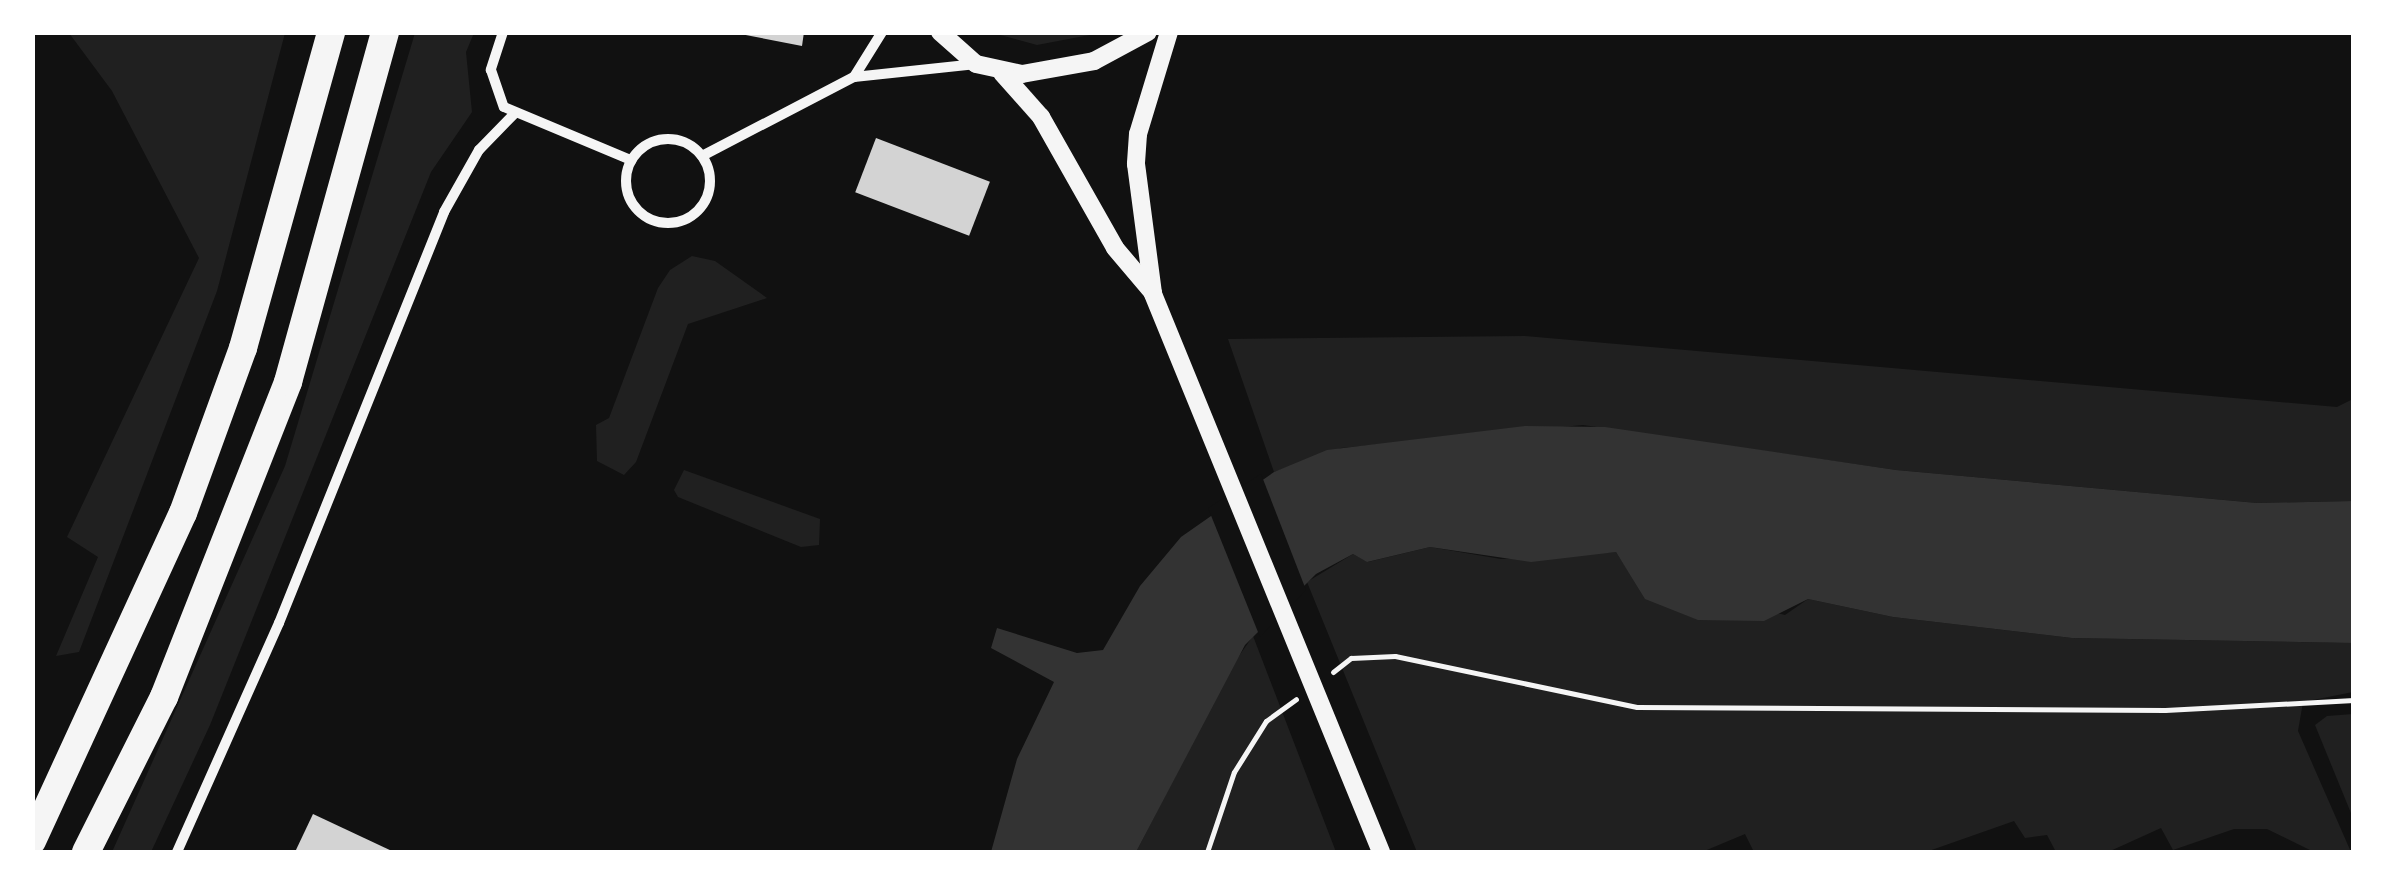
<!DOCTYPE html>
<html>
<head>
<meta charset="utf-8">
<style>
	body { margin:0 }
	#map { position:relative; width:2386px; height:885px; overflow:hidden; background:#111; font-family:Helvetica,sans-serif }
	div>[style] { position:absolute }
	.green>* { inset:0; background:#202020 }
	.water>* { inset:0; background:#333 }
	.pier>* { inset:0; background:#111 }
	.building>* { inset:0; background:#d3d3d3; transform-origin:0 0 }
	.path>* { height:5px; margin:-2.5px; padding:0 2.5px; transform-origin:2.5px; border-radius:2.5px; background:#f5f5f5 }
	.minor>* { height:10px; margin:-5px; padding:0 5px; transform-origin:5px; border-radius:5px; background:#f5f5f5 }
	.minor>.ring { margin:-5px; padding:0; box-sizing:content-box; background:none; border:10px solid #f5f5f5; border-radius:50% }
	.tertiary>* { height:18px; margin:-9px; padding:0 9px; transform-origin:9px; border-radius:9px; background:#f5f5f5 }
	.trunk>* { height:28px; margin:-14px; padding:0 14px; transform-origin:14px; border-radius:14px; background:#f5f5f5 }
	span { translate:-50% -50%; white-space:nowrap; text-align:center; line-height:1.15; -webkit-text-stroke:10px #fff; paint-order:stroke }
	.frame { position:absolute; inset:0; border:35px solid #fff; pointer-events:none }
</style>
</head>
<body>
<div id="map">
	<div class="green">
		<div style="clip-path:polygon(69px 33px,285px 33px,217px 291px,79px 652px,56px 656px,98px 557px,67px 537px,199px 258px,112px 91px)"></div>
		<div style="clip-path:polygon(415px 33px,474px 33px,466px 52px,472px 112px,431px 172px,210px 725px,151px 852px,112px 852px,285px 466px)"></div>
		<div style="clip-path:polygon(993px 33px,1100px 33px,1037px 45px)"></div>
		<div style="clip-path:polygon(692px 256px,715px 261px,767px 298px,688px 324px,636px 462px,624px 475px,597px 461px,596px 425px,609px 418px,658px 288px,670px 270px)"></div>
		<div style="clip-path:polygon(1525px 336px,2337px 407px,2353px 399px,2353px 501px,2257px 503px,1896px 470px,1583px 425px,1341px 448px,1274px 472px,1228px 339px)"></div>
		<div style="clip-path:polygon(684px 470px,820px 519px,819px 545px,801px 547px,678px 497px,674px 490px)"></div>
		<div style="clip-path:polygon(1430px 547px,1501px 559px,1616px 552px,1631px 575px,1785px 615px,1808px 599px,1893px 617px,2072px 638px,2353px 643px,2353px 692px,2303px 702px,2298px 731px,2351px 852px,2314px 852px,2267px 829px,2234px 829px,2173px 850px,2161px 828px,2108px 852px,2056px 852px,2047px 835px,2025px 838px,2014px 821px,1926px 852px,1754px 852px,1745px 834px,1702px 852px,1417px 852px,1307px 582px,1353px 554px,1368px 562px)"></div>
		<div style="clip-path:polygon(1253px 636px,1336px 852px,1136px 852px,1234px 663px)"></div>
		<div style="clip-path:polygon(2353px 714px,2354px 714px,2353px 818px,2315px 725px,2327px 716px)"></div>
	</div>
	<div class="water">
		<div style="clip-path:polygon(1525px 426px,1605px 427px,1896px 470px,2257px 503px,2353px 501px,2353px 643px,2072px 638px,1893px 617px,1808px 599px,1764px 621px,1698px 620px,1645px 599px,1616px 552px,1531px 562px,1430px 547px,1367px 562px,1353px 554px,1316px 574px,1245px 645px,1136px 852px,991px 852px,1017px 759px,1054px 682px,991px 648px,997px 628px,1077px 653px,1103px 650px,1140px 586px,1181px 537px,1274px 472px,1327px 450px)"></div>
	</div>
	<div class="pier">
		<div style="clip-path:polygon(1261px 474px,1306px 590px,1260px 637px,1208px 508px)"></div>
	</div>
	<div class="building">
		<div style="clip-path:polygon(730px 32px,804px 32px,802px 46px)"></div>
		<div style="left:876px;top:138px;width:122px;height:58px;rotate:21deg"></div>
		<div style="clip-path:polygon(313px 814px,394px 852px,295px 852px)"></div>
	</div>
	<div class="path">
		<div style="left:1333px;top:672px;width:23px;rotate:-38deg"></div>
		<div style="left:1351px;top:658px;width:44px;rotate:-2.6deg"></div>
		<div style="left:1395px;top:656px;width:247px;rotate:11.9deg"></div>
		<div style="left:1637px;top:707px;width:528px;rotate:0.33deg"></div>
		<div style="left:2165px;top:710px;width:189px;rotate:-3deg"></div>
		<div style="left:1207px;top:852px;width:84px;rotate:-71.4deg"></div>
		<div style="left:1234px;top:772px;width:60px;rotate:-57.9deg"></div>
		<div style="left:1266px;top:721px;width:37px;rotate:-36deg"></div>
	</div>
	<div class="minor">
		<div style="left:503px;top:32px;width:40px;rotate:108deg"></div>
		<div style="left:491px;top:70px;width:39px;rotate:71deg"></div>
		<div style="left:504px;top:107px;width:138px;rotate:22.7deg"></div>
		<div style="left:854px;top:77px;width:53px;rotate:-58.1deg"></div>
		<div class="ring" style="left:626px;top:139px;width:74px;height:74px"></div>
		<div style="left:702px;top:156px;width:171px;rotate:-27.5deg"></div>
		<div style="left:854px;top:77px;width:123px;rotate:-6.1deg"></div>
		<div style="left:177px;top:852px;width:251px;rotate:-66deg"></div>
		<div style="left:279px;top:623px;width:443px;rotate:-68.1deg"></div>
		<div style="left:444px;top:212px;width:71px;rotate:-60.6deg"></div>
		<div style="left:479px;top:150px;width:50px;rotate:-45.8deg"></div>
	</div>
	<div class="tertiary">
		<div style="left:940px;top:32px;width:48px;rotate:41.6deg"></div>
		<div style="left:976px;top:64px;width:47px;rotate:12.3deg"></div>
		<div style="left:1022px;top:74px;width:73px;rotate:-10.2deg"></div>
		<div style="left:1094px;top:61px;width:61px;rotate:-28.2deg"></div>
		<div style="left:1169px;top:32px;width:107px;rotate:106.9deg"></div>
		<div style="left:1138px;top:134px;width:30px;rotate:94deg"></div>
		<div style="left:1136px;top:164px;width:131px;rotate:82.5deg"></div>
		<div style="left:1153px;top:294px;width:603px;rotate:67.77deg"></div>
		<div style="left:1002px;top:73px;width:59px;rotate:48.4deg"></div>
		<div style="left:1041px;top:117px;width:150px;rotate:60.5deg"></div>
		<div style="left:1115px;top:248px;width:59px;rotate:49.8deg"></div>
	</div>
	<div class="trunk">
		<div style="left:32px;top:841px;width:361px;rotate:-65.3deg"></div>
		<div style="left:183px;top:513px;width:176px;rotate:-70deg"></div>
		<div style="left:243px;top:348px;width:328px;rotate:-74.4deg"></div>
		<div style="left:86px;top:852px;width:174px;rotate:-63.3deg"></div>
		<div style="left:164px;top:697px;width:339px;rotate:-68.5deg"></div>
		<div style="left:288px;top:382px;width:363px;rotate:-74.5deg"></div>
	</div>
	<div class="frame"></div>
</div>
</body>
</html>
